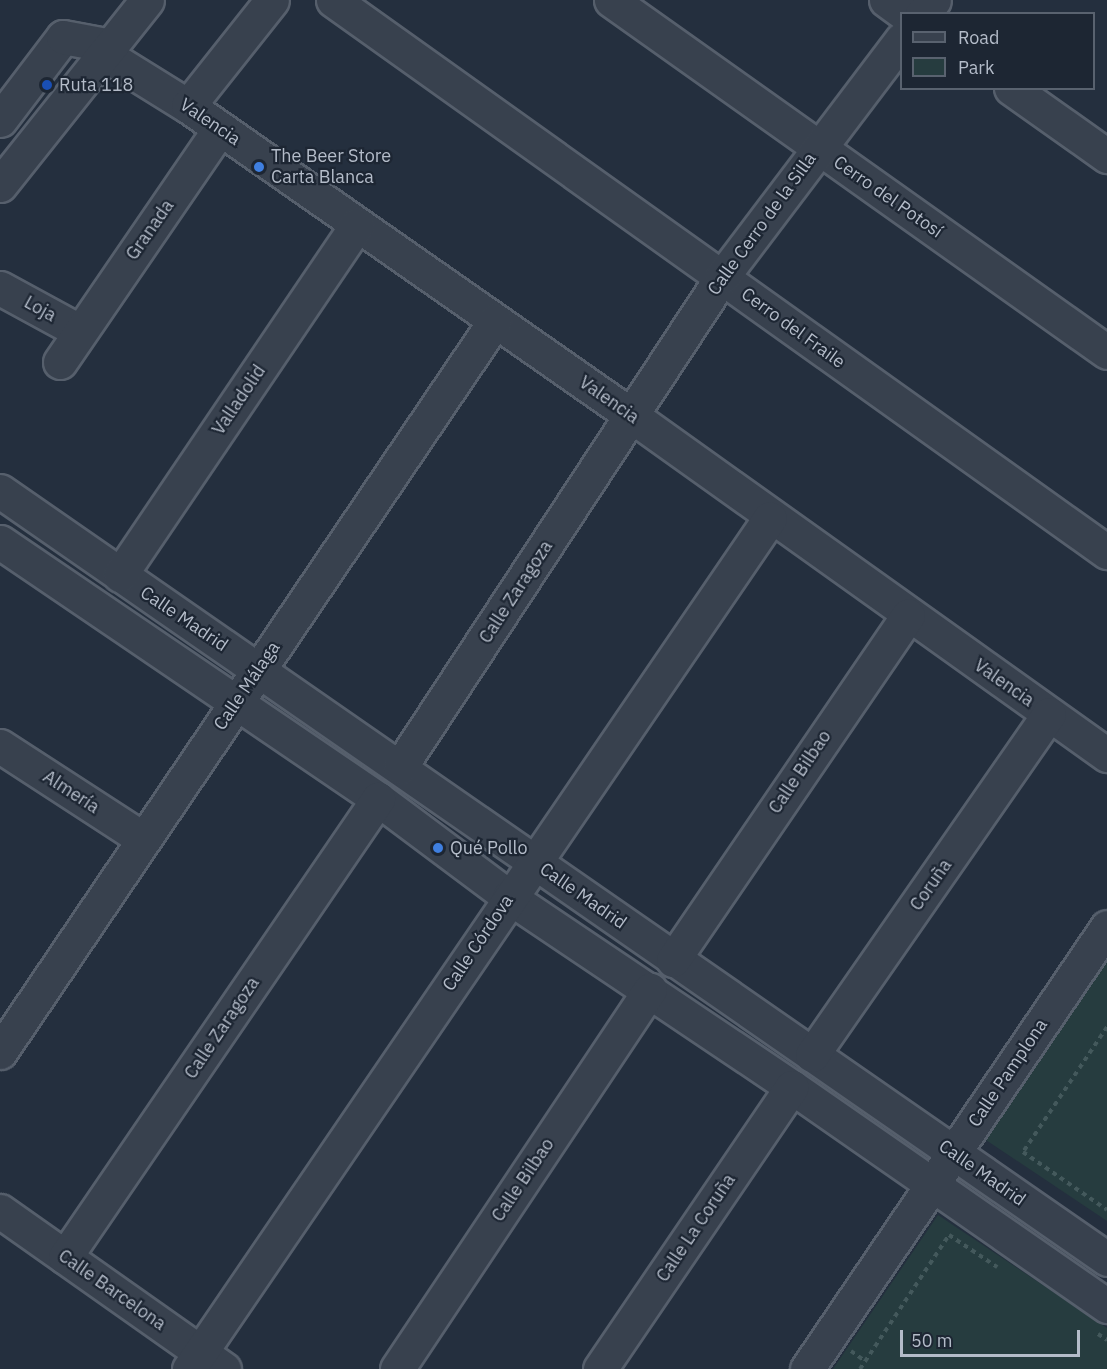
<!DOCTYPE html>
<html>
<head>
<meta charset="utf-8">
<style>
	body { margin:0 }
	#map { position:relative; width:1107px; height:1369px; overflow:hidden; background:#242f3e; font-family:"IBM Plex Sans",sans-serif }
	div>[style] { position:absolute }
	.green>* { inset:0; background:#263c3f }
	.path>* { height:4px; margin-top:-2px; transform-origin:0; background:repeating-linear-gradient(90deg,#44595c 0 4.5px,transparent 0 9px) }
	.roads { filter:drop-shadow(2px 0 #565f6c) drop-shadow(-2px 0 #565f6c) drop-shadow(0 2px #565f6c) drop-shadow(0 -2px #565f6c) }
	.minor>* { height:33px; margin:-16.5px; padding:0 16.5px; transform-origin:16.5px; border-radius:16.5px; background:#38414e }
	.dots>* { width:16px; height:16px; translate:-50% -50%; box-sizing:border-box; border:3px solid #1d2633; border-radius:50% }
	span { translate:-50% -50%; white-space:nowrap; text-align:center; line-height:1.15; -webkit-text-stroke:4.5px #1d2633; paint-order:stroke }
	.poi-label { font-size:18px; color:#b4bcc9 }
	.left { translate:0 -50%; text-align:left }
	.street-label { font-size:18px; color:#b4bcc9 }
	.legend { position:absolute; left:900px; top:12px; width:195px; height:78px; box-sizing:border-box; background:#1d2633; border:2px solid #59626f; margin:0; padding:8px 10px; list-style:none; font-size:18px; color:#b4bcc9 }
	.legend li { display:flex; align-items:center; gap:12px; height:30px }
	.legend b { width:30px; border:2px solid #59626f }
	.scale { position:absolute; left:900px; top:1330px; width:180px; height:27px; box-sizing:border-box; border:3px solid #b4bcc9; border-top:0; padding-left:8px; font-size:18px; line-height:21px; white-space:nowrap; color:#b4bcc9; -webkit-text-stroke:4px #1d2633; paint-order:stroke }
</style>
</head>
<body>
<div id="map">
	<div class="green">
		<div style="clip-path:polygon(1107px 916px,1107px 1221px,965px 1126px)"></div>
		<div style="clip-path:polygon(938px 1215px,1107px 1328px,1107px 1369px,833px 1369px)"></div>
	</div>
	<div class="path">
		<div style="left:1107px;top:1027px;width:151px;rotate:123.9deg"></div>
		<div style="left:1023px;top:1152px;width:102px;rotate:34.6deg"></div>
		<div style="left:1098px;top:1334px;width:11px;rotate:34deg"></div>
		<div style="left:851px;top:1351px;width:17px;rotate:36deg"></div>
		<div style="left:860px;top:1369px;width:161px;rotate:-56.4deg"></div>
		<div style="left:949px;top:1235px;width:58px;rotate:33.7deg"></div>
	</div>
	<div class="roads">
		<div class="minor">
			<div style="left:333px;top:0;width:951px;rotate:35.5deg"></div>
			<div style="left:611px;top:0;width:608px;rotate:35.36deg"></div>
			<div style="left:886px;top:0;width:24px;rotate:36deg"></div>
			<div style="left:922px;top:14px;width:18px;rotate:-49deg"></div>
			<div style="left:104px;top:54px;width:99px;rotate:31.8deg"></div>
			<div style="left:188px;top:106px;width:542px;rotate:34.92deg"></div>
			<div style="left:632px;top:416px;width:584px;rotate:35.51deg"></div>
			<div style="left:1011px;top:88px;width:118px;rotate:35.3deg"></div>
			<div style="left:188px;top:106px;width:135px;rotate:-51.6deg"></div>
			<div style="left:0;top:120px;width:104px;rotate:-52.8deg"></div>
			<div style="left:63px;top:37px;width:49px;rotate:10.6deg"></div>
			<div style="left:0;top:185px;width:236px;rotate:-51.5deg"></div>
			<div style="left:0;top:288px;width:90px;rotate:28.6deg"></div>
			<div style="left:60px;top:362px;width:283px;rotate:-55.6deg"></div>
			<div style="left:0;top:491px;width:1347px;rotate:34.75deg"></div>
			<div style="left:0;top:542px;width:457px;rotate:34.2deg"></div>
			<div style="left:378px;top:799px;width:164px;rotate:36.8deg"></div>
			<div style="left:509px;top:897px;width:341px;rotate:33.9deg"></div>
			<div style="left:792px;top:1087px;width:384px;rotate:34.8deg"></div>
			<div style="left:120px;top:575px;width:423px;rotate:-55.9deg"></div>
			<div style="left:0;top:746px;width:171px;rotate:33deg"></div>
			<div style="left:400px;top:767px;width:586px;rotate:-56.69deg"></div>
			<div style="left:722px;top:277px;width:298px;rotate:-52.9deg"></div>
			<div style="left:673px;top:960px;width:417px;rotate:-55.7deg"></div>
			<div style="left:0;top:1052px;width:883px;rotate:-55.9deg"></div>
			<div style="left:812px;top:1055px;width:415px;rotate:-55.2deg"></div>
			<div style="left:0;top:1211px;width:274px;rotate:35.2deg"></div>
			<div style="left:65px;top:1257px;width:555px;rotate:-55.65deg"></div>
			<div style="left:189px;top:1369px;width:1030px;rotate:-55.68deg"></div>
			<div style="left:397px;top:1369px;width:456px;rotate:-56.3deg"></div>
			<div style="left:600px;top:1369px;width:341px;rotate:-55.8deg"></div>
			<div style="left:807px;top:1369px;width:534px;rotate:-55.83deg"></div>
		</div>
	</div>
	<div class="dots">
		<div style="left:47px;top:85px;background:#1a4fb4"></div>
		<div style="left:259px;top:167px;background:#3f7fe0"></div>
		<div style="left:438px;top:848px;background:#3f7fe0"></div>
	</div>
	<div class="poi-label">
		<span class="left" style="left:59px;top:85px">Ruta 118</span>
		<span class="left" style="left:271px;top:167px">The Beer Store<br>Carta Blanca</span>
		<span class="left" style="left:450px;top:848px">Qué Pollo</span>
	</div>
	<div class="street-label">
		<span style="left:210px;top:122px;rotate:34deg">Valencia</span>
		<span style="left:888px;top:197px;rotate:35deg">Cerro del Potosí</span>
		<span style="left:762px;top:224px;rotate:-54deg">Calle Cerro de la Silla</span>
		<span style="left:150px;top:230px;rotate:-55deg">Granada</span>
		<span style="left:40px;top:309px;rotate:29deg">Loja</span>
		<span style="left:793px;top:328px;rotate:36deg">Cerro del Fraile</span>
		<span style="left:239px;top:400px;rotate:-56deg">Valladolid</span>
		<span style="left:609px;top:400px;rotate:35deg">Valencia</span>
		<span style="left:516px;top:592px;rotate:-57deg">Calle Zaragoza</span>
		<span style="left:184px;top:619px;rotate:34deg">Calle Madrid</span>
		<span style="left:1004px;top:683px;rotate:35deg">Valencia</span>
		<span style="left:247px;top:686px;rotate:-56deg">Calle Málaga</span>
		<span style="left:800px;top:772px;rotate:-56deg">Calle Bilbao</span>
		<span style="left:71px;top:792px;rotate:33deg">Almería</span>
		<span style="left:931px;top:885px;rotate:-55deg">Coruña</span>
		<span style="left:583px;top:896px;rotate:35deg">Calle Madrid</span>
		<span style="left:478px;top:943px;rotate:-56deg">Calle Córdova</span>
		<span style="left:222px;top:1028px;rotate:-56deg">Calle Zaragoza</span>
		<span style="left:1008px;top:1073px;rotate:-56deg">Calle Pamplona</span>
		<span style="left:982px;top:1173px;rotate:35deg">Calle Madrid</span>
		<span style="left:523px;top:1180px;rotate:-56deg">Calle Bilbao</span>
		<span style="left:696px;top:1228px;rotate:-56deg">Calle La Coruña</span>
		<span style="left:112px;top:1290px;rotate:35deg">Calle Barcelona</span>
	</div>
	<ul class="legend">
	<li><b style="height:8px;background:#38414e"></b>Road</li>
	<li><b style="height:16px;background:#263c3f"></b>Park</li>
	</ul>
	<div class="scale">50 m</div>
</div>
</body>
</html>
